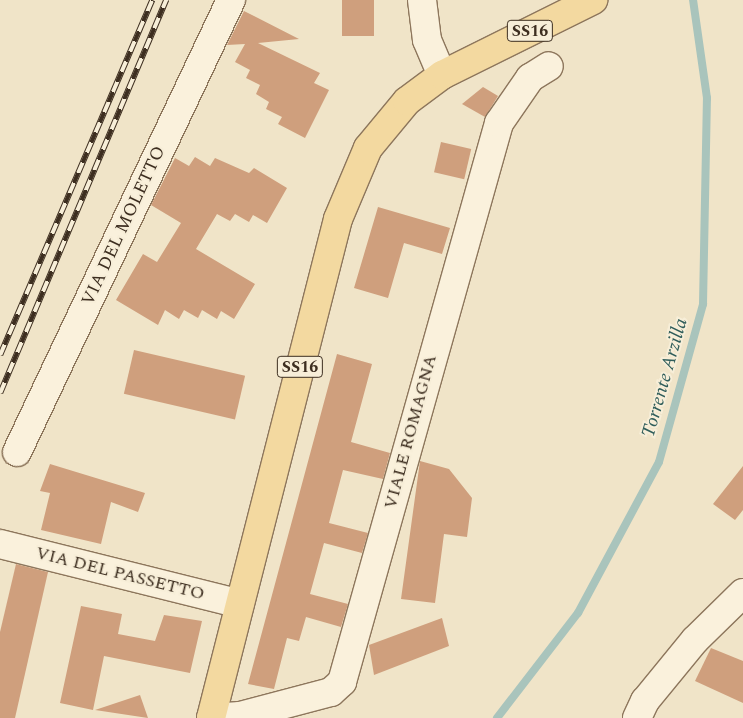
<!DOCTYPE html>
<html>
<head>
<meta charset="utf-8">
<style>
	body { margin:0 }
	#map { position:relative; width:743px; height:718px; overflow:hidden; background:#f0e4c8; font-family:Spectral,serif }
	div>[style] { position:absolute }
	.stream>* { height:8px; margin:-4px; padding:0 4px; transform-origin:4px; border-radius:4px; background:#a9c4bc }
	.building>* { inset:0; background:#cf9f7d; transform-origin:0 0 }
	.roads { filter:drop-shadow(1px 0 #8d765c) drop-shadow(-1px 0 #8d765c) drop-shadow(0 1px #8d765c) drop-shadow(0 -1px #8d765c) }
	.minor>* { height:28px; margin:-14px; padding:0 14px; transform-origin:14px; border-radius:14px; background:#faf1dc }
	.major>* { height:28px; margin:-14px; padding:0 14px; transform-origin:14px; border-radius:14px; background:#f3d9a0 }
	.rail>* { height:5.5px; margin-top:-2.75px; transform-origin:0; background:repeating-linear-gradient(90deg,#f7eed8 0 11px,#3d2e20 0 22px); box-sizing:border-box; border-block:1px solid #3d2e20 }
	span { translate:-50% -50%; white-space:nowrap; text-align:center; line-height:1.15; -webkit-text-stroke:4px #f7eed8; paint-order:stroke }
	.shield-label span { padding:1px 4px; background:#f7eed8; border:1px solid; border-radius:4px; -webkit-text-stroke-width:0 }
	.shield-label { font-size:16px; color:#3d2e20; font-weight:700 }
	.street-label { font-size:18px; color:#3d2e20 }
	.water-label { font-size:19px; color:#2f5d5a; font-style:italic }
</style>
</head>
<body>
<div id="map">
	<div class="stream">
		<div style="left:497px;top:718px;width:133px;rotate:-52.4deg"></div>
		<div style="left:578px;top:613px;width:171px;rotate:-61.8deg"></div>
		<div style="left:659px;top:462px;width:164px;rotate:-74.4deg"></div>
		<div style="left:703px;top:304px;width:206px;rotate:-88.9deg"></div>
		<div style="left:707px;top:98px;width:99px;rotate:-98.1deg"></div>
	</div>
	<div class="building">
		<div style="left:342px;top:0;width:32px;height:36px"></div>
		<div style="clip-path:polygon(244px 11px,299px 39px,258px 43px,320px 73px,314px 83px,329px 90px,305px 138px,278px 124px,282px 117px,266px 109px,269px 102px,256px 94px,260px 85px,246px 78px,250px 70px,235px 62px,245px 44px,227px 45px)"></div>
		<div style="clip-path:polygon(483px 87px,498px 96px,485px 117px,462px 104px)"></div>
		<div style="left:441px;top:142px;width:31px;height:31px;rotate:13deg"></div>
		<div style="clip-path:polygon(195px 157px,210px 166px,215px 158px,249px 173px,254px 168px,287px 188px,267px 223px,253px 215px,249px 222px,235px 214px,230px 221px,217px 214px,196px 249px,255px 284px,234px 319px,221px 311px,217px 319px,202px 310px,198px 318px,184px 310px,179px 319px,165px 310px,158px 325px,116px 300px,143px 254px,157px 262px,181px 223px,151px 205px,175px 158px,189px 166px)"></div>
		<div style="clip-path:polygon(378px 207px,450px 228px,442px 254px,404px 243px,388px 298px,354px 288px)"></div>
		<div style="left:134px;top:350px;width:114px;height:45px;rotate:13deg"></div>
		<div style="clip-path:polygon(337px 354px,372px 364px,351px 442px,390px 453px,383px 479px,343px 470px,329px 523px,368px 533px,362px 553px,324px 543px,310px 594px,348px 604px,341px 627px,306px 617px,299px 641px,287px 638px,274px 689px,248px 684px)"></div>
		<div style="clip-path:polygon(420px 461px,449px 469px,472px 498px,467px 537px,444px 534px,435px 603px,401px 599px)"></div>
		<div style="clip-path:polygon(50px 464px,145px 493px,138px 512px,111px 502px,101px 544px,41px 530px,50px 493px,40px 491px)"></div>
		<div style="clip-path:polygon(743px 466px,743px 510px,735px 520px,713px 504px)"></div>
		<div style="clip-path:polygon(16px 564px,48px 572px,15px 718px,0 718px,0 632px)"></div>
		<div style="clip-path:polygon(81px 606px,122px 614px,118px 634px,155px 641px,164px 615px,202px 621px,190px 673px,104px 656px,93px 710px,60px 703px)"></div>
		<div style="clip-path:polygon(442px 618px,449px 646px,374px 675px,369px 645px)"></div>
		<div style="clip-path:polygon(711px 648px,743px 661px,743px 703px,695px 681px)"></div>
		<div style="clip-path:polygon(140px 695px,148px 718px,95px 710px)"></div>
	</div>
	<div class="roads">
		<div class="minor">
			<div style="left:422px;top:0;width:40px;rotate:82.9deg"></div>
			<div style="left:427px;top:40px;width:38px;rotate:67deg"></div>
			<div style="left:17px;top:452px;width:500px;rotate:-64.66deg"></div>
			<div style="left:0;top:544px;width:247px;rotate:14deg"></div>
			<div style="left:211px;top:718px;width:29px;rotate:-4deg"></div>
			<div style="left:240px;top:716px;width:94px;rotate:-14.8deg"></div>
			<div style="left:331px;top:692px;width:15px;rotate:-42deg"></div>
			<div style="left:342px;top:682px;width:581px;rotate:-74.31deg"></div>
			<div style="left:499px;top:123px;width:55px;rotate:-55.4deg"></div>
			<div style="left:530px;top:78px;width:22px;rotate:-32deg"></div>
			<div style="left:637px;top:718px;width:19px;rotate:-65deg"></div>
			<div style="left:645px;top:701px;width:79px;rotate:-50.7deg"></div>
			<div style="left:695px;top:640px;width:67px;rotate:-44.4deg"></div>
		</div>
		<div class="major">
			<div style="left:211px;top:718px;width:515px;rotate:-75.72deg"></div>
			<div style="left:338px;top:219px;width:77px;rotate:-67.1deg"></div>
			<div style="left:368px;top:148px;width:61px;rotate:-50.3deg"></div>
			<div style="left:407px;top:101px;width:44px;rotate:-36.6deg"></div>
			<div style="left:442px;top:75px;width:169px;rotate:-26.4deg"></div>
		</div>
	</div>
	<div class="rail">
		<div style="left:0;top:355px;width:386px;rotate:-66.8deg"></div>
		<div style="left:0;top:393px;width:427px;rotate:-67.1deg"></div>
	</div>
	<div class="shield-label">
		<span style="left:530px;top:31px">SS16</span>
		<span style="left:300px;top:367px">SS16</span>
	</div>
	<div class="street-label">
		<span style="left:124px;top:226px;rotate:-65deg">VIA DEL MOLETTO</span>
		<span style="left:411px;top:432px;rotate:-75deg">VIALE ROMAGNA</span>
		<span style="left:120px;top:574px;rotate:14deg">VIA DEL PASSETTO</span>
	</div>
	<div class="water-label">
		<span style="left:665px;top:378px;rotate:-74deg">Torrente Arzilla</span>
	</div>
</div>
</body>
</html>
